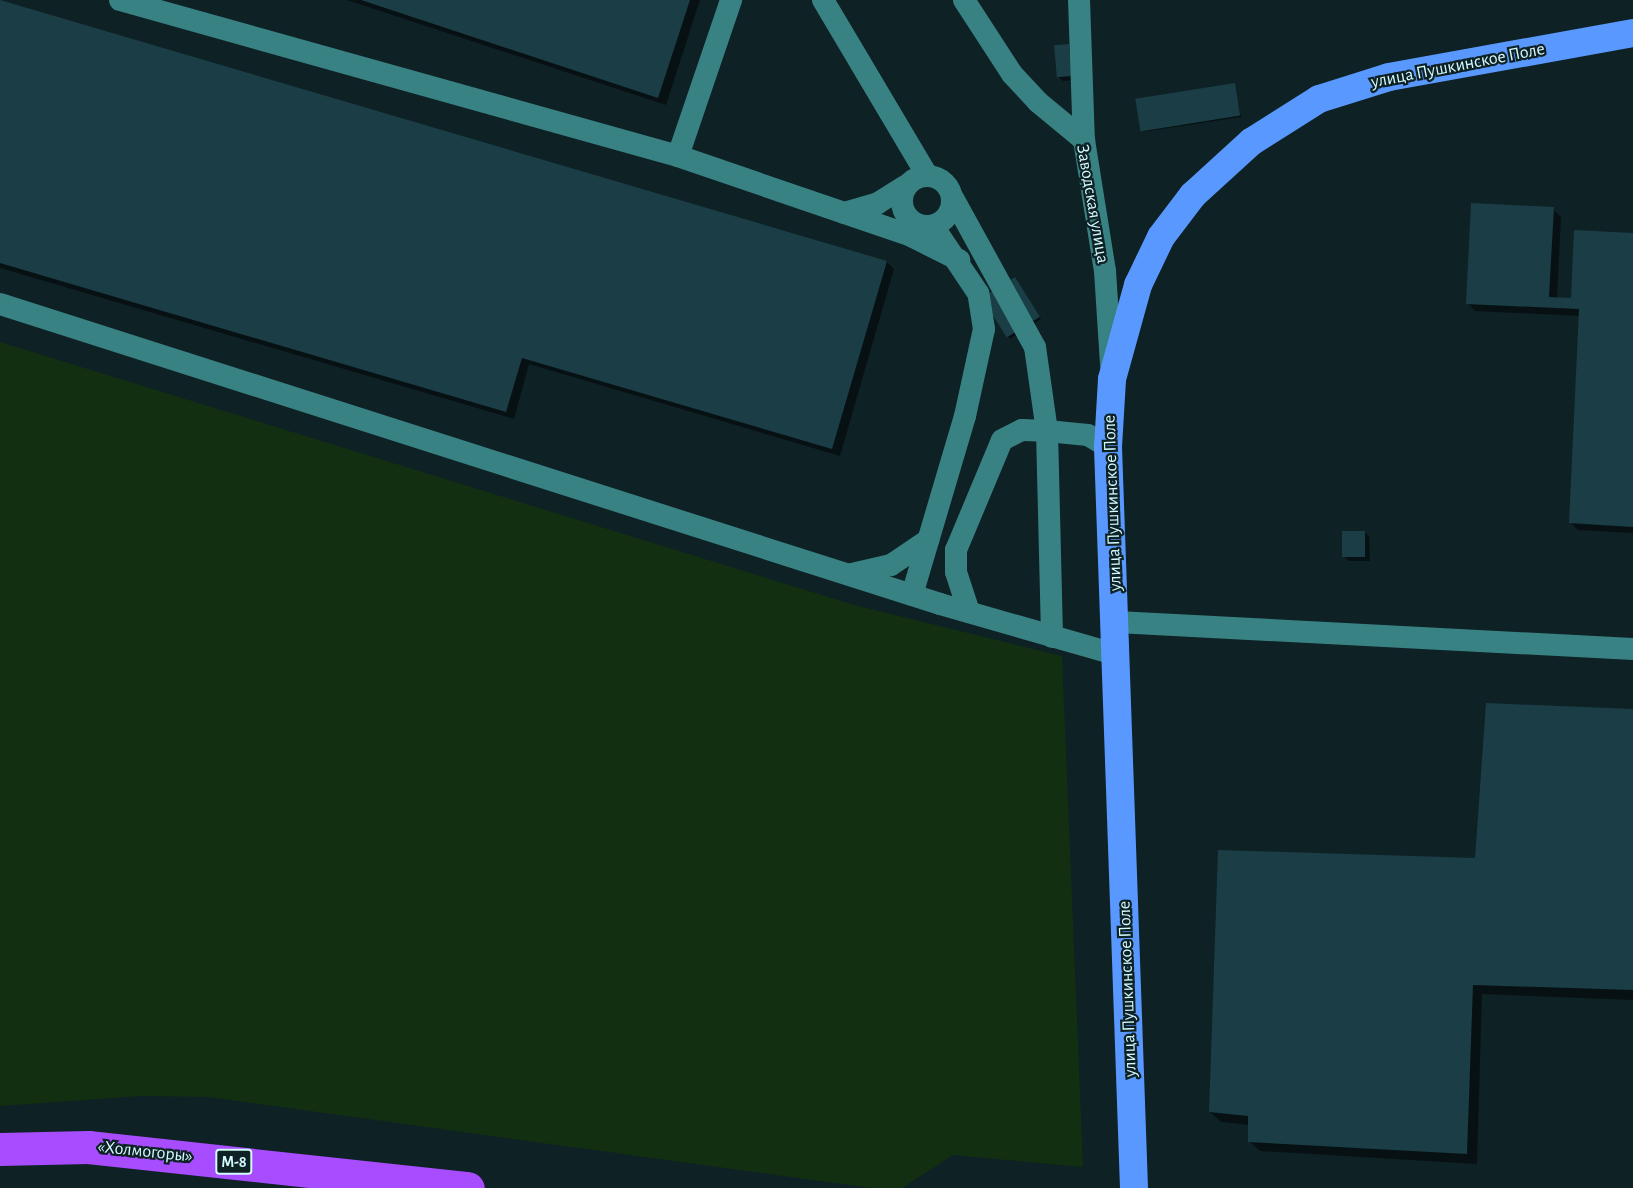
<!DOCTYPE html>
<html>
<head>
<meta charset="utf-8">
<style>
	body { margin:0 }
	#map { position:relative; width:1633px; height:1188px; overflow:hidden; background:#0e2125; font-family:"Alegreya Sans",sans-serif }
	div>[style] { position:absolute }
	.green>* { inset:0; background:#132f11 }
	.shadow>* { inset:0; background:#0007 }
	.building>* { inset:0; background:#1a3d46; transform-origin:0 0 }
	.minor>* { height:22px; margin:-11px; padding:0 11px; transform-origin:11px; border-radius:11px; background:#398284 }
	.minor>.ring { margin:-11px; padding:0; box-sizing:content-box; background:none; border:22px solid #398284; border-radius:50% }
	.major>* { height:28px; margin:-14px; padding:0 14px; transform-origin:14px; border-radius:14px; background:#5999ff }
	.highway>* { height:33px; margin:-16.5px; padding:0 16.5px; transform-origin:16.5px; border-radius:16.5px; background:#a74dff }
	span { translate:-50% -50%; white-space:nowrap; text-align:center; line-height:1.15; -webkit-text-stroke:4.5px #0e2125; paint-order:stroke }
	.shield-label span { padding:2px 4px; background:#0e2125; border:2px solid; border-radius:4px; -webkit-text-stroke-width:0 }
	.shield-label { font-size:16px; color:#d2faff; font-weight:700 }
	.street-label { font-size:18px; color:#d2faff }
</style>
</head>
<body>
<div id="map">
	<div class="green">
		<div style="clip-path:polygon(0 342px,854px 605px,1062px 656px,1083px 1167px,953px 1155px,902px 1188px,871px 1188px,208px 1097px,141px 1096px,0 1106px)"></div>
	</div>
	<div class="shadow">
		<div style="clip-path:polygon(347px 0,700px 0,666px 105px)"></div>
		<div style="clip-path:polygon(0 1px,887px 262px,894px 269px,840px 456px,529px 364px,514px 419px,0 268px)"></div>
		<div style="clip-path:polygon(1068px 45px,1073px 50px,1076px 80px,1063px 81px,1058px 77px)"></div>
		<div style="clip-path:polygon(1234px 84px,1241px 117px,1142px 132px)"></div>
		<div style="clip-path:polygon(1553px 209px,1561px 217px,1557px 299px,1573px 300px,1633px 235px,1633px 533px,1578px 530px,1571px 523px,1580px 316px,1475px 311px,1468px 303px)"></div>
		<div style="clip-path:polygon(1017px 281px,1041px 319px,1010px 339px,1008px 337px)"></div>
		<div style="clip-path:polygon(1365px 532px,1369px 537px,1370px 561px,1349px 561px,1344px 556px)"></div>
		<div style="clip-path:polygon(1633px 711px,1633px 1000px,1482px 994px,1477px 1164px,1260px 1151px,1249px 1141px,1250px 1125px,1221px 1122px,1210px 1112px)"></div>
	</div>
	<div class="building">
		<div style="clip-path:polygon(0 0,887px 261px,832px 449px,522px 358px,506px 412px,0 263px)"></div>
		<div style="clip-path:polygon(361px 0,690px 0,658px 98px)"></div>
		<div style="left:1069px;top:44px;width:32px;height:15px;rotate:85deg"></div>
		<div style="left:1235px;top:83px;width:33px;height:101px;rotate:81deg"></div>
		<div style="clip-path:polygon(1471px 203px,1554px 207px,1549px 297px,1571px 298px,1574px 230px,1633px 233px,1633px 527px,1569px 523px,1579px 309px,1466px 304px)"></div>
		<div style="left:1015px;top:277px;width:47px;height:39px;rotate:58deg"></div>
		<div style="left:1342px;top:531px;width:23px;height:26px"></div>
		<div style="clip-path:polygon(1486px 703px,1633px 709px,1633px 990px,1473px 985px,1467px 1154px,1248px 1142px,1248px 1116px,1209px 1112px,1218px 850px,1475px 858px)"></div>
	</div>
	<div class="minor">
		<div style="left:120px;top:0;width:579px;rotate:15.62deg"></div>
		<div style="left:678px;top:156px;width:246px;rotate:18.9deg"></div>
		<div style="left:911px;top:236px;width:54px;rotate:26.6deg"></div>
		<div style="left:823px;top:0;width:204px;rotate:59.3deg"></div>
		<div style="left:964px;top:0;width:88px;rotate:57deg"></div>
		<div style="left:1012px;top:74px;width:38px;rotate:47deg"></div>
		<div style="left:1038px;top:102px;width:60px;rotate:39.6deg"></div>
		<div style="left:1084px;top:140px;width:133px;rotate:80.9deg"></div>
		<div style="left:1105px;top:271px;width:94px;rotate:86.3deg"></div>
		<div style="left:1079px;top:0;width:140px;rotate:88deg"></div>
		<div style="left:678px;top:156px;width:165px;rotate:-71.2deg"></div>
		<div class="ring" style="left:902px;top:176px;width:28px;height:28px"></div>
		<div style="left:953px;top:198px;width:170px;rotate:61.2deg"></div>
		<div style="left:1035px;top:347px;width:85px;rotate:81.9deg"></div>
		<div style="left:1047px;top:431px;width:206px;rotate:88.6deg"></div>
		<div style="left:844px;top:213px;width:35px;rotate:-16deg"></div>
		<div style="left:878px;top:203px;width:32px;rotate:-32deg"></div>
		<div style="left:0;top:304px;width:987px;rotate:17.7deg"></div>
		<div style="left:940px;top:604px;width:185px;rotate:16deg"></div>
		<div style="left:852px;top:574px;width:40px;rotate:-13deg"></div>
		<div style="left:891px;top:565px;width:45px;rotate:-34deg"></div>
		<div style="left:912px;top:595px;width:187px;rotate:-73.5deg"></div>
		<div style="left:965px;top:416px;width:89px;rotate:-77.7deg"></div>
		<div style="left:984px;top:329px;width:36px;rotate:-99deg"></div>
		<div style="left:978px;top:293px;width:81px;rotate:-123.9deg"></div>
		<div style="left:969px;top:612px;width:42px;rotate:-108deg"></div>
		<div style="left:956px;top:572px;width:22px;rotate:-90deg"></div>
		<div style="left:956px;top:550px;width:119px;rotate:-67.3deg"></div>
		<div style="left:1002px;top:440px;width:22px;rotate:-27deg"></div>
		<div style="left:1022px;top:430px;width:25px;rotate:2deg"></div>
		<div style="left:1047px;top:431px;width:41px;rotate:5.6deg"></div>
		<div style="left:1088px;top:435px;width:23px;rotate:31deg"></div>
		<div style="left:1117px;top:622px;width:517px;rotate:3deg"></div>
	</div>
	<div class="major">
		<div style="left:1134px;top:1188px;width:741px;rotate:-92.01deg"></div>
		<div style="left:1108px;top:447px;width:68px;rotate:-86.6deg"></div>
		<div style="left:1112px;top:379px;width:98px;rotate:-74.5deg"></div>
		<div style="left:1138px;top:285px;width:53px;rotate:-64.4deg"></div>
		<div style="left:1161px;top:237px;width:53px;rotate:-52.7deg"></div>
		<div style="left:1193px;top:195px;width:79px;rotate:-42.4deg"></div>
		<div style="left:1251px;top:142px;width:80px;rotate:-32.3deg"></div>
		<div style="left:1319px;top:99px;width:73px;rotate:-17.4deg"></div>
		<div style="left:1389px;top:77px;width:248px;rotate:-10.2deg"></div>
	</div>
	<div class="highway">
		<div style="left:0;top:1149px;width:88px;rotate:-1.3deg"></div>
		<div style="left:88px;top:1147px;width:382px;rotate:6.2deg"></div>
	</div>
	<div class="shield-label">
		<span style="left:234px;top:1162px">М-8</span>
	</div>
	<div class="street-label">
		<span style="left:1458px;top:66px;rotate:-11deg">улица Пушкинское Поле</span>
		<span style="left:1092px;top:204px;rotate:80deg">Заводская улица</span>
		<span style="left:1113px;top:503px;rotate:-92deg">улица Пушкинское Поле</span>
		<span style="left:1128px;top:989px;rotate:-92deg">улица Пушкинское Поле</span>
		<span style="left:145px;top:1152px;rotate:6deg">«Холмогоры»</span>
	</div>
</div>
</body>
</html>
